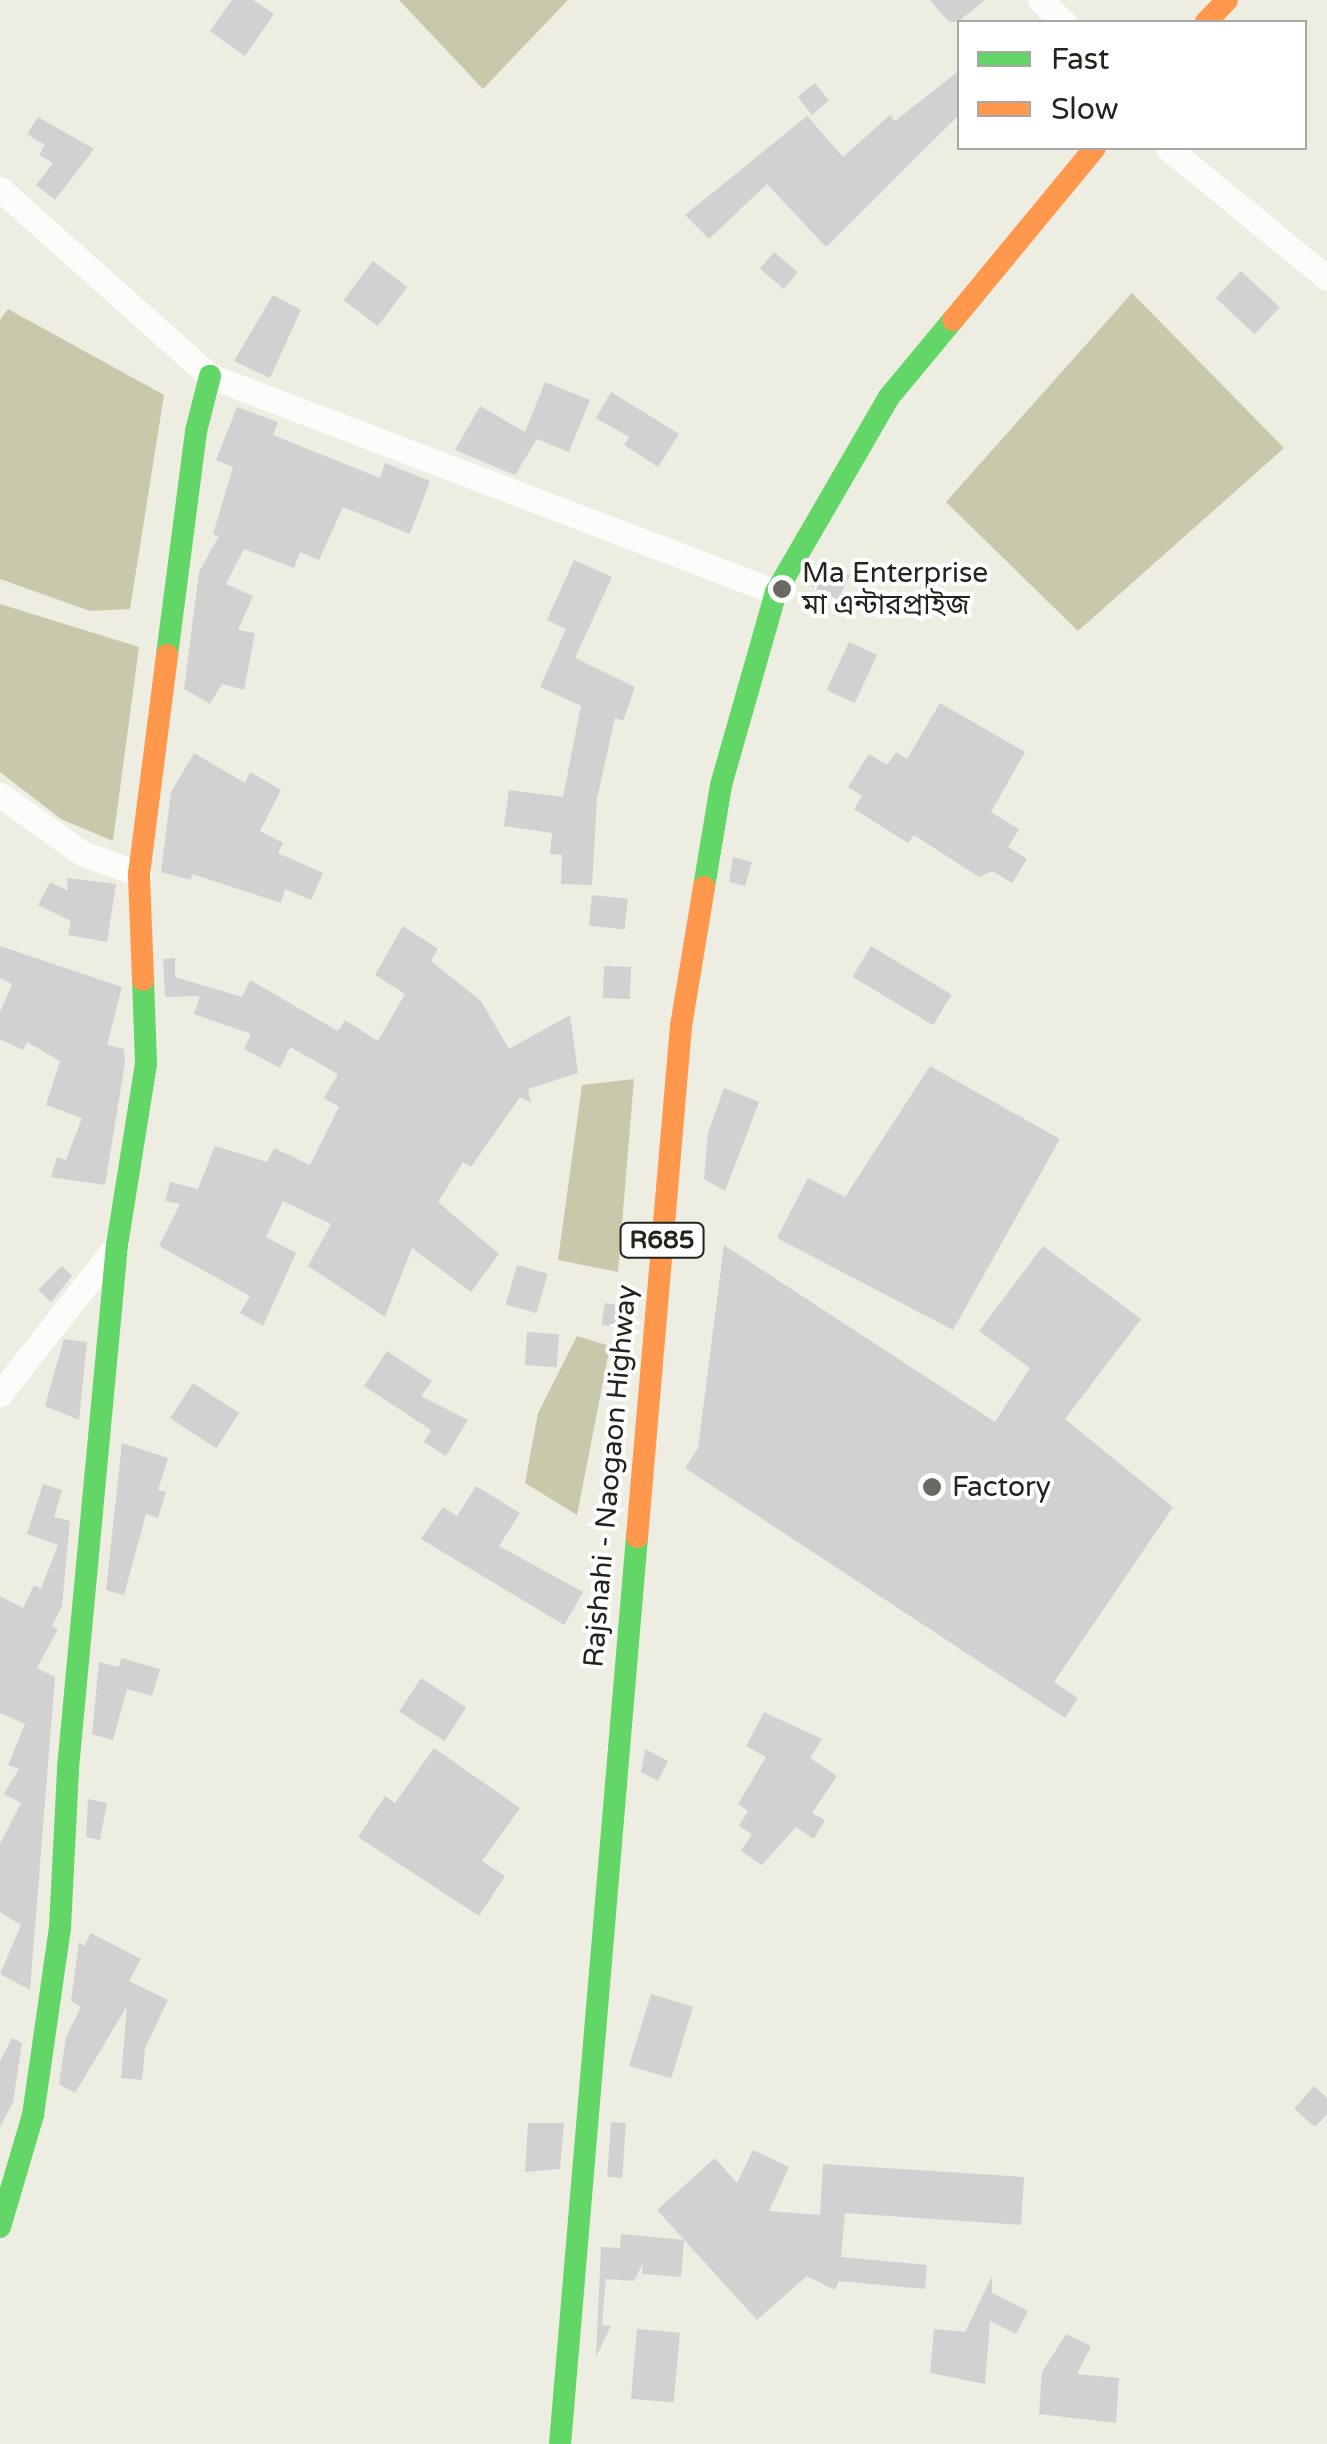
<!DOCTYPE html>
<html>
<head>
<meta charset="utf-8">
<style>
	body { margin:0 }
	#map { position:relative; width:1327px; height:2444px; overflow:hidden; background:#eeede2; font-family:"Varela Round","Noto Sans Bengali",sans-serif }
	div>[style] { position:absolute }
	.water>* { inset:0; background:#cac8ab }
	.building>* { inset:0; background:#d3d0d2; transform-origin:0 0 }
	.street>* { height:25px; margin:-12.5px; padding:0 12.5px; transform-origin:12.5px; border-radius:12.5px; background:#fcfcfb }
	.fast>* { height:22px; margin:-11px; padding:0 11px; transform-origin:11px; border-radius:11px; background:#63d668 }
	.slow>* { height:22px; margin:-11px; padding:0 11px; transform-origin:11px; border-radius:11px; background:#ff974d }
	.dots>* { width:28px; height:28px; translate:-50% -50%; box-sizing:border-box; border:5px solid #fff; border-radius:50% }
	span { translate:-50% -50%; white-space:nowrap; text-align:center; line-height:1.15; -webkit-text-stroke:8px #fff; paint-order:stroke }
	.shield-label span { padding:2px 8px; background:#fff; border:2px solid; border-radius:8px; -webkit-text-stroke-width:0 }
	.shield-label { font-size:25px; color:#24241d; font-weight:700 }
	.poi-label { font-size:28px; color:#24241d }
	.left { translate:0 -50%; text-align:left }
	.street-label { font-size:28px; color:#24241d }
	.legend { position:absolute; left:957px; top:20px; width:350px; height:130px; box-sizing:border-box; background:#fff; border:2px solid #a7a7a5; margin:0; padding:12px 18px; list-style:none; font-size:30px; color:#24241d }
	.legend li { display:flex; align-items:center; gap:20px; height:50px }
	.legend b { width:50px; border:2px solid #a7a7a5 }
</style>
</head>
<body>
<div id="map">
	<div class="water">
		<div style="clip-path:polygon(399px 0,568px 0,483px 89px)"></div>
		<div style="clip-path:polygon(1132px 293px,1284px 448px,1078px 631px,946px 502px)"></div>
		<div style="clip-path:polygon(8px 309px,164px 395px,130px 609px,90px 611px,0 579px,0 320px)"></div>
		<div style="clip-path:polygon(0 604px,139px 647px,113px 841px,61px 819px,0 772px)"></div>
		<div style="clip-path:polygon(634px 1079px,618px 1272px,558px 1260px,582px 1085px)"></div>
		<div style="clip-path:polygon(577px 1336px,610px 1346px,577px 1515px,525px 1483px,538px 1413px)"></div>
	</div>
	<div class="building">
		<div style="clip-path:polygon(232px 0,253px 0,274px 14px,245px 56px,210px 31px)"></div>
		<div style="clip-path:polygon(930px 0,985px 0,958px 22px,949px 22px)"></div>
		<div style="clip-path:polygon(960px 70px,960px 114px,826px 247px,767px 184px,709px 239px,685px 215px,807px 116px,843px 157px,890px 115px,895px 121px)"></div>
		<div style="left:815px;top:83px;width:23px;height:22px;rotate:52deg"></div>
		<div style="clip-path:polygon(38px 117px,94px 149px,55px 200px,36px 185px,53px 163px,39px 155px,45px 145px,27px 134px)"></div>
		<div style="left:774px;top:252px;width:31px;height:22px;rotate:40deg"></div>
		<div style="left:373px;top:261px;width:43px;height:49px;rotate:37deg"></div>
		<div style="left:1241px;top:271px;width:53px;height:37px;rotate:43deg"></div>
		<div style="clip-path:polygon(273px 295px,301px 310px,270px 378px,234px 361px)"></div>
		<div style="clip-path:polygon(545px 382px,590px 400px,569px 452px,537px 439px,515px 475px,455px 450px,480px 406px,525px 432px)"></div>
		<div style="clip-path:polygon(611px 392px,679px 434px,658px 467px,624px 445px,629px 437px,596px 418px)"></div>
		<div style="clip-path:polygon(237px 407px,278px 422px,273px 435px,380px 478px,385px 463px,430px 481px,410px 534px,343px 507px,319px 560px,300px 552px,294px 568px,244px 549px,226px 584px,253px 596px,238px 630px,255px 633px,244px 690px,222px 684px,210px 704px,184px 689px,199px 572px,219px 536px,213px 534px,233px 467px,216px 460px)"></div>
		<div style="clip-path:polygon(574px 560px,612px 577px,575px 658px,635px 687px,623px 721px,615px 718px,597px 799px,592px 885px,561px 884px,562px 855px,550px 854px,552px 833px,504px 826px,509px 790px,563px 797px,581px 706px,540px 687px,566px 629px,547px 620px)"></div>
		<div style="left:823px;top:562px;width:30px;height:27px;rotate:26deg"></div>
		<div style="left:849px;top:642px;width:31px;height:53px;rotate:25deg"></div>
		<div style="clip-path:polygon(940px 703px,1025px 752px,991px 812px,1019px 829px,1008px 847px,1027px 859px,1012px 883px,992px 871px,979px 877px,914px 835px,908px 843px,854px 809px,862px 796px,848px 787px,869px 754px,887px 765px,896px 752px,907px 759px)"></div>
		<div style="clip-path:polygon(194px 753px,245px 783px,250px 772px,281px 790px,260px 831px,283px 843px,278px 853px,323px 873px,311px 900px,285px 889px,281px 903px,192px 874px,191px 880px,161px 872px,171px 792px)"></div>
		<div style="clip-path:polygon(733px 857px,752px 862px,745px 886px,729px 882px)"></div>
		<div style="clip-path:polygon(67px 878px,116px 884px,107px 942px,68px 935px,71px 921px,38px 905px,50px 882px,68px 891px)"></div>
		<div style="left:592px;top:895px;width:36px;height:31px;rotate:6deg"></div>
		<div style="clip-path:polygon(403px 926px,438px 949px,431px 961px,481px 1001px,509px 1049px,570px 1015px,578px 1073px,528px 1089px,531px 1103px,520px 1097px,471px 1167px,463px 1162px,438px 1202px,499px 1254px,471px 1292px,412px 1248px,385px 1317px,308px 1266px,331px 1224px,283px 1201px,266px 1237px,296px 1253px,263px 1326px,240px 1313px,250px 1296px,159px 1246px,180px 1204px,165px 1201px,170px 1182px,198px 1189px,215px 1146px,267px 1162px,274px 1148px,310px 1165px,339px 1107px,324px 1098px,338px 1074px,290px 1047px,280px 1068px,244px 1049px,251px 1034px,194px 1014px,200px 996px,165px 997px,163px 959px,175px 958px,175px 977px,242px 997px,250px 980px,338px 1031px,345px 1020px,378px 1041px,405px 994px,375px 975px)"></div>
		<div style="clip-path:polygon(0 946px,122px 987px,107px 1045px,124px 1049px,125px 1063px,105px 1185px,51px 1177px,57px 1157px,66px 1160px,82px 1118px,46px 1105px,60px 1061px,27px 1042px,23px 1050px,0 1039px,0 1012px,12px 984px,0 978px)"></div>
		<div style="left:871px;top:946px;width:94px;height:36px;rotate:31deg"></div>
		<div style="left:604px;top:966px;width:27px;height:32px;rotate:2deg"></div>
		<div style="clip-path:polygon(930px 1066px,1060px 1139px,953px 1330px,777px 1238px,808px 1178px,845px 1197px)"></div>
		<div style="clip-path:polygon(724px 1088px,759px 1102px,725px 1191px,704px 1179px,708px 1133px)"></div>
		<div style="clip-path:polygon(724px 1245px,995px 1422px,1030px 1368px,979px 1331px,1043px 1246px,1141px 1319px,1065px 1419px,1173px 1507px,1054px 1682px,1078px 1698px,1065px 1718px,685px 1468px,698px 1448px)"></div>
		<div style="left:517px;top:1265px;width:32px;height:41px;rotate:16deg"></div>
		<div style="clip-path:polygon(62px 1266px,72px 1276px,51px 1302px,38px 1290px)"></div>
		<div style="left:605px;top:1303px;width:25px;height:22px;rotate:9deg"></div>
		<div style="left:527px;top:1332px;width:32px;height:33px;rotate:4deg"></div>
		<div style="clip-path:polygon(64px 1339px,87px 1342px,79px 1420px,45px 1406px)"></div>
		<div style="clip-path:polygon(387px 1351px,432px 1381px,421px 1396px,468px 1420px,446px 1456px,424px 1442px,431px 1430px,364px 1386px)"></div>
		<div style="left:193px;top:1383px;width:55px;height:42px;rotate:33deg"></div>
		<div style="clip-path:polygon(122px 1443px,168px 1458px,158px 1490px,166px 1492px,158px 1518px,146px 1514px,124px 1595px,106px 1590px)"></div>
		<div style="clip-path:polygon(43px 1484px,62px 1490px,54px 1517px,70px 1521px,62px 1606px,52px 1626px,58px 1629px,37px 1668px,55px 1677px,30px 1990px,0 1974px,21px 1925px,0 1912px,0 1844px,21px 1803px,4px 1794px,19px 1769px,8px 1765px,25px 1724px,0 1713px,0 1596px,23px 1608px,34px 1585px,41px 1589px,58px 1545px,27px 1534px)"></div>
		<div style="clip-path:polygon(476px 1486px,520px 1513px,499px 1546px,583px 1592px,564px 1625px,421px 1539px,443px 1507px,457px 1516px)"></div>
		<div style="clip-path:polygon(121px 1658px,160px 1669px,152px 1696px,127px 1689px,113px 1740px,92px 1734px,99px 1662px,119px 1667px)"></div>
		<div style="left:421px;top:1678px;width:54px;height:40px;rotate:33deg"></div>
		<div style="clip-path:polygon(764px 1712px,822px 1739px,810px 1758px,837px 1776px,812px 1813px,825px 1820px,814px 1839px,796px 1827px,762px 1865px,741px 1851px,752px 1834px,739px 1826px,748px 1811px,738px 1804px,766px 1757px,746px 1746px)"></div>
		<div style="clip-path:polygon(434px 1748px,520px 1808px,482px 1861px,505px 1876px,479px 1916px,358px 1837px,385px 1796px,395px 1803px)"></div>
		<div style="clip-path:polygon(645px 1749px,668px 1761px,658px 1781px,641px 1772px)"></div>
		<div style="clip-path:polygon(88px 1799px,107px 1803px,100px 1840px,86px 1837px)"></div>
		<div style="clip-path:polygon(91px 1933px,141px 1959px,129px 1981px,168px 2000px,145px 2048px,142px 2080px,121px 2078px,127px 2006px,75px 2093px,59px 2084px,66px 2037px,81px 2007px,71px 2001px,79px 1942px,84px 1946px)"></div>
		<div style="left:651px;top:1994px;width:44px;height:75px;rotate:17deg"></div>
		<div style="clip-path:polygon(12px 2038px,22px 2043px,13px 2102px,0 2127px,0 2061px)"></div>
		<div style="clip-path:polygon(1314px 2086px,1327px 2098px,1327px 2114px,1315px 2127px,1294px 2109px)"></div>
		<div style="left:611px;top:2122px;width:15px;height:55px;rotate:4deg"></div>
		<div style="clip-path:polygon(528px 2123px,564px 2123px,560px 2169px,525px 2172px)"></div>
		<div style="clip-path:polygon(753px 2150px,789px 2167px,769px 2211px,820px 2215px,823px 2164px,1024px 2177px,1021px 2225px,845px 2213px,841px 2257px,927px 2265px,925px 2289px,839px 2281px,835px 2290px,807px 2276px,757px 2320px,657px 2210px,715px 2158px,737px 2183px)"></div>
		<div style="clip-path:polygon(621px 2234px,684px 2240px,681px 2277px,642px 2274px,643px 2263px,634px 2281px,606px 2279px,602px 2325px,611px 2326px,596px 2357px,601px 2247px,620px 2248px)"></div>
		<div style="clip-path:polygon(992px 2276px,992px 2293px,1028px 2311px,1016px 2334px,990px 2321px,985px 2384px,930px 2373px,934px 2329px,965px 2332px)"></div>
		<div style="left:637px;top:2329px;width:43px;height:70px;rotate:5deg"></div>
		<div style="clip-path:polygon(1066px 2334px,1091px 2346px,1077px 2374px,1119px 2378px,1116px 2423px,1039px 2414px,1042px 2372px)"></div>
	</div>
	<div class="street">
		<div style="left:1040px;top:0;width:33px;rotate:43deg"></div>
		<div style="left:1168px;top:148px;width:205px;rotate:39.3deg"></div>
		<div style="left:0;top:189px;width:281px;rotate:41.7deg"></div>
		<div style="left:210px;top:376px;width:606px;rotate:20.89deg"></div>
		<div style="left:0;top:795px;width:100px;rotate:35.3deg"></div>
		<div style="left:82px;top:853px;width:61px;rotate:20.2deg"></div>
		<div style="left:0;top:1394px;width:189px;rotate:-51.9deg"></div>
	</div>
	<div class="fast">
		<div style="left:167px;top:655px;width:226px;rotate:-82.6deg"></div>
		<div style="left:196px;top:431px;width:57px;rotate:-75.7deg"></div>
		<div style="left:704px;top:887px;width:103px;rotate:-80.5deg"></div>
		<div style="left:721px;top:785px;width:201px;rotate:-74.1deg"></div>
		<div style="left:776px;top:592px;width:225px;rotate:-59.9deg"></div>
		<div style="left:889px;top:397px;width:100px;rotate:-50.3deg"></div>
		<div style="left:0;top:2227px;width:117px;rotate:-73.6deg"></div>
		<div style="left:33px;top:2115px;width:189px;rotate:-81.8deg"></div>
		<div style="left:60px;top:1928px;width:160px;rotate:-87.1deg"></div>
		<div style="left:68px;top:1768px;width:525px;rotate:-84.65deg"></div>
		<div style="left:117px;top:1245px;width:183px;rotate:-80.9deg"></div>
		<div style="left:146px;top:1064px;width:84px;rotate:-92deg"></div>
		<div style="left:560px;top:2444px;width:910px;rotate:-85.15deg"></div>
	</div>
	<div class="slow">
		<div style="left:1206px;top:22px;width:30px;rotate:-46deg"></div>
		<div style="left:953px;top:320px;width:223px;rotate:-50.5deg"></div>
		<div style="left:143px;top:980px;width:106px;rotate:-92.2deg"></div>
		<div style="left:139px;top:874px;width:221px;rotate:-82.7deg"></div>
		<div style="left:637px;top:1537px;width:513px;rotate:-85.08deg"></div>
		<div style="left:681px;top:1026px;width:141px;rotate:-80.6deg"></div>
	</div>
	<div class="dots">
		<div style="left:782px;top:589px;background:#6b6a62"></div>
		<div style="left:932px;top:1487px;background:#6b6a62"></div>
	</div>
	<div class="shield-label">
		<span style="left:662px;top:1240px">R685</span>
	</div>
	<div class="poi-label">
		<span class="left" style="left:802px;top:589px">Ma Enterprise<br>মা এন্টারপ্রাইজ</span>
		<span class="left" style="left:952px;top:1487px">Factory</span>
	</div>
	<div class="street-label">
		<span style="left:610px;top:1476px;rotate:-85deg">Rajshahi - Naogaon Highway</span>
	</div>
	<ul class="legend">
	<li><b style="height:12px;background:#63d668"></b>Fast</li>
	<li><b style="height:12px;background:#ff974d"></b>Slow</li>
	</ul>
</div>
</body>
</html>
